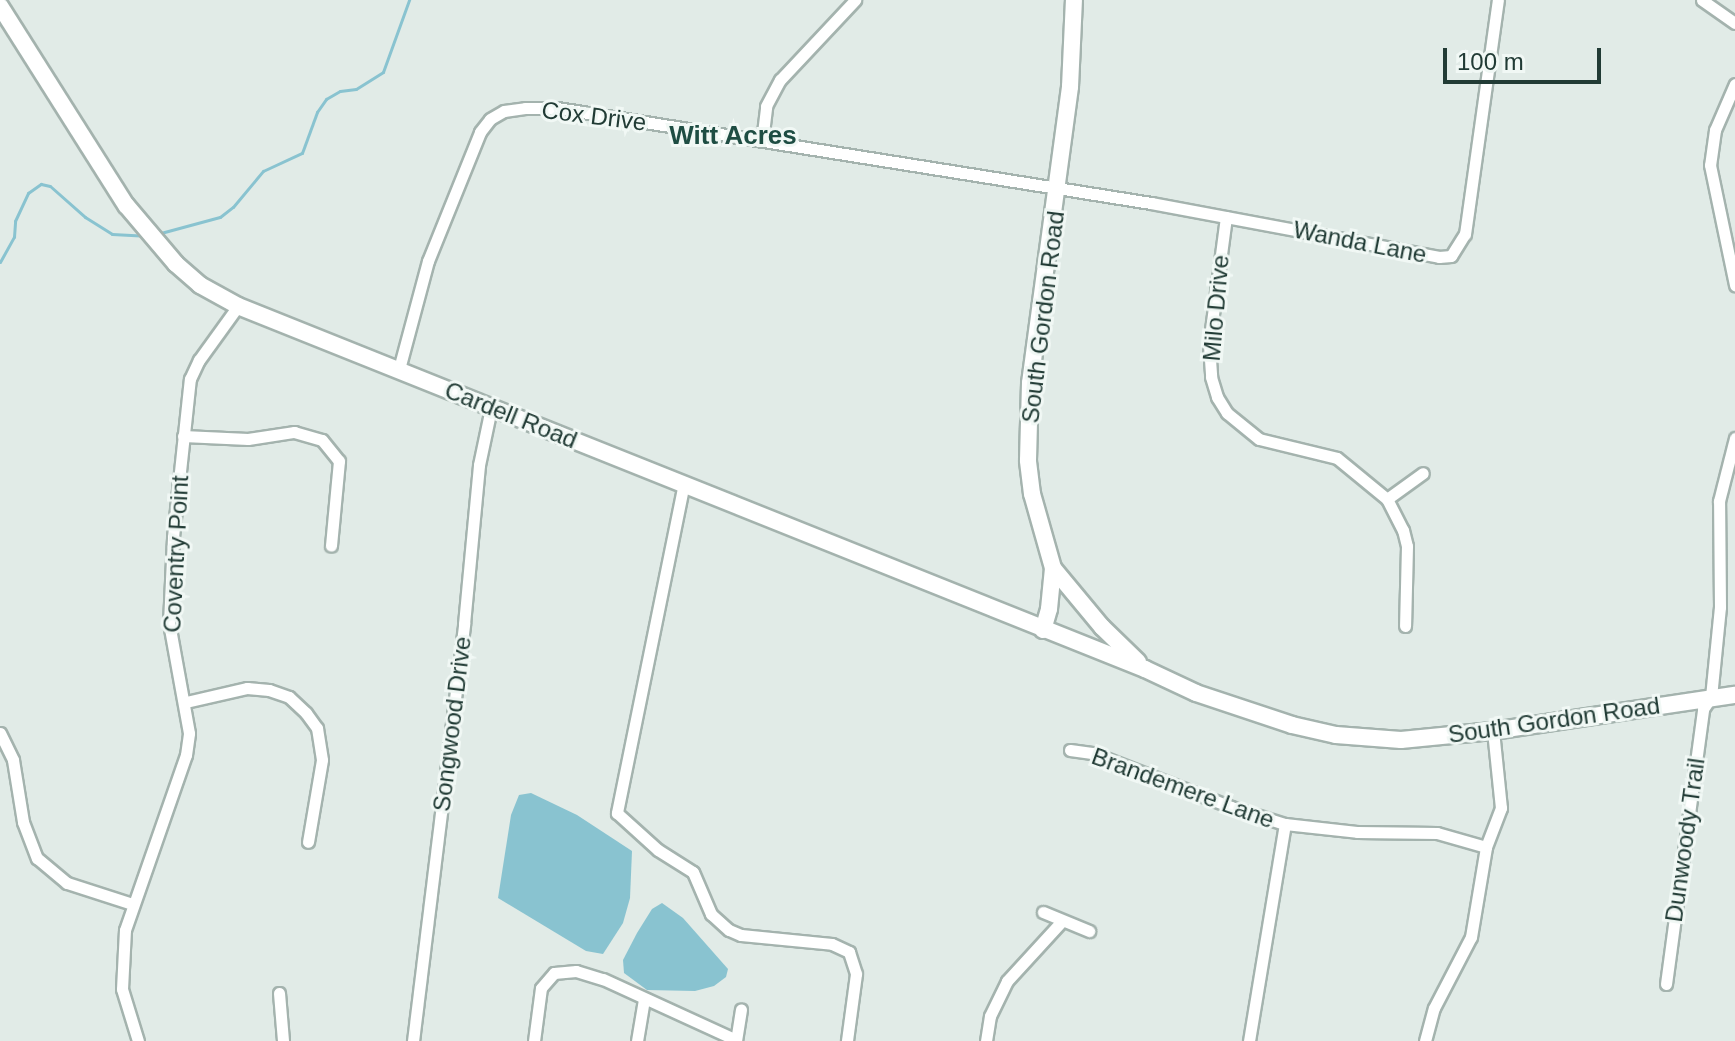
<!DOCTYPE html>
<html>
<head>
<meta charset="utf-8">
<style>
	body { margin:0 }
	#map { position:relative; width:1735px; height:1041px; overflow:hidden; background:#e1ebe7; font-family:Arial,sans-serif }
	div>[style] { position:absolute }
	.water>* { inset:0; background:#89c3d0 }
	.stream>* { height:3px; margin:-1.5px; padding:0 1.5px; transform-origin:1.5px; border-radius:1.5px; background:#89c3d0 }
	.roads { filter:drop-shadow(2px 0 #a4b3ae) drop-shadow(-2px 0 #a4b3ae) drop-shadow(0 2px #a4b3ae) drop-shadow(0 -2px #a4b3ae) }
	.street>* { height:11px; margin:-5.5px; padding:0 5.5px; transform-origin:5.5px; border-radius:5.5px; background:#fff }
	.secondary>* { height:16px; margin:-8px; padding:0 8px; transform-origin:8px; border-radius:8px; background:#fff }
	span { translate:-50% -50%; white-space:nowrap; text-align:center; line-height:1.15; -webkit-text-stroke:6px #f1f8f5; paint-order:stroke }
	.street-label { font-size:24px; color:#213b35 }
	.neighbourhood-label { font-size:26px; color:#1e4d43; font-weight:700 }
	.scale { position:absolute; left:1443px; top:48px; width:158px; height:36px; box-sizing:border-box; border:4px solid #213b35; border-top:0; padding-left:10px; font-size:24px; line-height:28px; white-space:nowrap; color:#213b35; -webkit-text-stroke:6px #f1f8f5; paint-order:stroke }
</style>
</head>
<body>
<div id="map">
	<div class="water">
		<div style="clip-path:polygon(531px 793px,577px 815px,632px 851px,630px 898px,623px 923px,603px 954px,586px 951px,498px 898px,511px 815px,519px 795px)"></div>
		<div style="clip-path:polygon(662px 903px,683px 918px,728px 969px,726px 977px,714px 986px,695px 991px,647px 990px,624px 973px,623px 960px,637px 933px,652px 909px)"></div>
	</div>
	<div class="stream">
		<div style="left:157px;top:234px;width:65px;rotate:-15.1deg"></div>
		<div style="left:220px;top:217px;width:16px;rotate:-38deg"></div>
		<div style="left:233px;top:207px;width:47px;rotate:-50.2deg"></div>
		<div style="left:263px;top:171px;width:43px;rotate:-24.8deg"></div>
		<div style="left:302px;top:153px;width:44px;rotate:-69.9deg"></div>
		<div style="left:317px;top:112px;width:16px;rotate:-55deg"></div>
		<div style="left:326px;top:99px;width:16px;rotate:-30deg"></div>
		<div style="left:340px;top:91px;width:16px;rotate:-7deg"></div>
		<div style="left:356px;top:89px;width:32px;rotate:-32deg"></div>
		<div style="left:383px;top:72px;width:77px;rotate:-70.1deg"></div>
		<div style="left:0;top:262px;width:29px;rotate:-61deg"></div>
		<div style="left:14px;top:237px;width:16px;rotate:-86deg"></div>
		<div style="left:15px;top:221px;width:31px;rotate:-65deg"></div>
		<div style="left:28px;top:193px;width:16px;rotate:-35deg"></div>
		<div style="left:41px;top:184px;width:9px;rotate:13deg"></div>
		<div style="left:50px;top:186px;width:47px;rotate:41.5deg"></div>
		<div style="left:85px;top:217px;width:32px;rotate:32deg"></div>
		<div style="left:112px;top:234px;width:33px;rotate:3deg"></div>
	</div>
	<div class="roads">
		<div class="street">
			<div style="left:1702px;top:0;width:40px;rotate:34.9deg"></div>
			<div style="left:1735px;top:84px;width:50px;rotate:113.5deg"></div>
			<div style="left:1715px;top:130px;width:35px;rotate:98deg"></div>
			<div style="left:1710px;top:165px;width:123px;rotate:78.2deg"></div>
			<div style="left:762px;top:141px;width:35px;rotate:-83deg"></div>
			<div style="left:766px;top:106px;width:30px;rotate:-62deg"></div>
			<div style="left:780px;top:80px;width:110px;rotate:-46.8deg"></div>
			<div style="left:1226px;top:217px;width:129px;rotate:97.6deg"></div>
			<div style="left:1209px;top:345px;width:32px;rotate:86deg"></div>
			<div style="left:1211px;top:377px;width:21px;rotate:73deg"></div>
			<div style="left:1217px;top:397px;width:19px;rotate:58deg"></div>
			<div style="left:1227px;top:413px;width:41px;rotate:39.1deg"></div>
			<div style="left:1259px;top:439px;width:80px;rotate:13.7deg"></div>
			<div style="left:1337px;top:458px;width:65px;rotate:39.4deg"></div>
			<div style="left:1387px;top:499px;width:35px;rotate:63deg"></div>
			<div style="left:1403px;top:530px;width:16px;rotate:76deg"></div>
			<div style="left:1407px;top:546px;width:80px;rotate:91.4deg"></div>
			<div style="left:399px;top:369px;width:112px;rotate:-75deg"></div>
			<div style="left:428px;top:261px;width:139px;rotate:-68deg"></div>
			<div style="left:480px;top:132px;width:16px;rotate:-52deg"></div>
			<div style="left:490px;top:119px;width:16px;rotate:-30deg"></div>
			<div style="left:504px;top:111px;width:21px;rotate:-8deg"></div>
			<div style="left:525px;top:108px;width:32px"></div>
			<div style="left:557px;top:108px;width:602px;rotate:9.09deg"></div>
			<div style="left:1151px;top:203px;width:293px;rotate:10.6deg"></div>
			<div style="left:1439px;top:257px;width:12px;rotate:-5deg"></div>
			<div style="left:1451px;top:256px;width:26px;rotate:-58deg"></div>
			<div style="left:1465px;top:234px;width:236px;rotate:-82deg"></div>
			<div style="left:183px;top:436px;width:65px;rotate:2.6deg"></div>
			<div style="left:248px;top:439px;width:47px;rotate:-8.7deg"></div>
			<div style="left:294px;top:432px;width:29px;rotate:16deg"></div>
			<div style="left:322px;top:440px;width:27px;rotate:51deg"></div>
			<div style="left:339px;top:461px;width:85px;rotate:95.4deg"></div>
			<div style="left:684px;top:483px;width:337px;rotate:101.5deg"></div>
			<div style="left:617px;top:813px;width:55px;rotate:42.1deg"></div>
			<div style="left:658px;top:850px;width:41px;rotate:32.2deg"></div>
			<div style="left:693px;top:872px;width:46px;rotate:66.8deg"></div>
			<div style="left:711px;top:914px;width:24px;rotate:42deg"></div>
			<div style="left:729px;top:930px;width:13px;rotate:23deg"></div>
			<div style="left:741px;top:935px;width:91px;rotate:5.6deg"></div>
			<div style="left:832px;top:944px;width:19px;rotate:25deg"></div>
			<div style="left:849px;top:952px;width:23px;rotate:72deg"></div>
			<div style="left:856px;top:974px;width:68px;rotate:97.7deg"></div>
			<div style="left:1387px;top:499px;width:44px;rotate:-35.8deg"></div>
			<div style="left:186px;top:702px;width:63px;rotate:-12.9deg"></div>
			<div style="left:247px;top:688px;width:22px;rotate:5deg"></div>
			<div style="left:269px;top:690px;width:21px;rotate:19deg"></div>
			<div style="left:289px;top:697px;width:23px;rotate:43deg"></div>
			<div style="left:306px;top:713px;width:19px;rotate:54deg"></div>
			<div style="left:317px;top:728px;width:32px;rotate:81deg"></div>
			<div style="left:322px;top:760px;width:83px;rotate:99.7deg"></div>
			<div style="left:0;top:733px;width:30px;rotate:64deg"></div>
			<div style="left:13px;top:760px;width:63px;rotate:80.8deg"></div>
			<div style="left:23px;top:822px;width:39px;rotate:69deg"></div>
			<div style="left:37px;top:858px;width:39px;rotate:40deg"></div>
			<div style="left:67px;top:883px;width:68px;rotate:17.9deg"></div>
			<div style="left:1070px;top:750px;width:22px;rotate:8deg"></div>
			<div style="left:1092px;top:753px;width:149px;rotate:21.2deg"></div>
			<div style="left:1231px;top:807px;width:57px;rotate:17.5deg"></div>
			<div style="left:1285px;top:824px;width:72px;rotate:6.3deg"></div>
			<div style="left:1357px;top:832px;width:80px;rotate:0.7deg"></div>
			<div style="left:1437px;top:833px;width:51px;rotate:15.9deg"></div>
			<div style="left:1043px;top:912px;width:50px;rotate:22.4deg"></div>
			<div style="left:1666px;top:984px;width:277px;rotate:-82.3deg"></div>
			<div style="left:1703px;top:709px;width:14px;rotate:-56deg"></div>
			<div style="left:1711px;top:697px;width:90px;rotate:-84.3deg"></div>
			<div style="left:1720px;top:607px;width:106px;rotate:-90.5deg"></div>
			<div style="left:1719px;top:501px;width:65px;rotate:-75.7deg"></div>
			<div style="left:279px;top:993px;width:48px;rotate:85.2deg"></div>
			<div style="left:138px;top:1041px;width:54px;rotate:-107.1deg"></div>
			<div style="left:122px;top:989px;width:59px;rotate:-87.1deg"></div>
			<div style="left:125px;top:930px;width:185px;rotate:-70.8deg"></div>
			<div style="left:186px;top:755px;width:22px;rotate:-82deg"></div>
			<div style="left:189px;top:733px;width:112px;rotate:-100.3deg"></div>
			<div style="left:169px;top:623px;width:86px;rotate:-87.3deg"></div>
			<div style="left:173px;top:537px;width:159px;rotate:-83.9deg"></div>
			<div style="left:190px;top:379px;width:21px;rotate:-65deg"></div>
			<div style="left:199px;top:360px;width:67px;rotate:-54.2deg"></div>
			<div style="left:413px;top:1041px;width:420px;rotate:-83deg"></div>
			<div style="left:464px;top:624px;width:160px;rotate:-84.6deg"></div>
			<div style="left:479px;top:465px;width:58px;rotate:-78.1deg"></div>
			<div style="left:534px;top:1041px;width:53px;rotate:-82.5deg"></div>
			<div style="left:541px;top:988px;width:20px;rotate:-49deg"></div>
			<div style="left:554px;top:973px;width:22px;rotate:-5deg"></div>
			<div style="left:576px;top:971px;width:28px;rotate:17deg"></div>
			<div style="left:603px;top:979px;width:146px;rotate:24.6deg"></div>
			<div style="left:637px;top:1041px;width:43px;rotate:-80.5deg"></div>
			<div style="left:736px;top:1041px;width:32px;rotate:-81deg"></div>
			<div style="left:986px;top:1041px;width:25px;rotate:-81deg"></div>
			<div style="left:990px;top:1016px;width:39px;rotate:-64deg"></div>
			<div style="left:1007px;top:981px;width:80px;rotate:-47.5deg"></div>
			<div style="left:1249px;top:1041px;width:220px;rotate:-80.6deg"></div>
			<div style="left:1425px;top:1041px;width:34px;rotate:-75deg"></div>
			<div style="left:1434px;top:1008px;width:80px;rotate:-62.5deg"></div>
			<div style="left:1471px;top:937px;width:91px;rotate:-80.5deg"></div>
			<div style="left:1486px;top:847px;width:42px;rotate:-69deg"></div>
			<div style="left:1501px;top:808px;width:77px;rotate:-95.9deg"></div>
		</div>
		<div class="secondary">
			<div style="left:0;top:6px;width:236px;rotate:57.7deg"></div>
			<div style="left:126px;top:205px;width:77px;rotate:49.7deg"></div>
			<div style="left:176px;top:264px;width:32px;rotate:41deg"></div>
			<div style="left:200px;top:285px;width:43px;rotate:28.9deg"></div>
			<div style="left:238px;top:306px;width:977px;rotate:21.81deg"></div>
			<div style="left:1145px;top:669px;width:56px;rotate:25.2deg"></div>
			<div style="left:1196px;top:693px;width:101px;rotate:18.4deg"></div>
			<div style="left:1292px;top:725px;width:45px;rotate:12.8deg"></div>
			<div style="left:1336px;top:735px;width:65px;rotate:4.4deg"></div>
			<div style="left:1401px;top:740px;width:92px;rotate:-5.6deg"></div>
			<div style="left:1493px;top:731px;width:245px;rotate:-8.5deg"></div>
			<div style="left:1053px;top:568px;width:77px;rotate:50.3deg"></div>
			<div style="left:1102px;top:627px;width:50px;rotate:44.2deg"></div>
			<div style="left:1043px;top:630px;width:22px;rotate:-74deg"></div>
			<div style="left:1049px;top:609px;width:41px;rotate:-84.4deg"></div>
			<div style="left:1053px;top:568px;width:77px;rotate:-105.8deg"></div>
			<div style="left:1032px;top:494px;width:34px;rotate:-97deg"></div>
			<div style="left:1028px;top:460px;width:77px;rotate:-88.5deg"></div>
			<div style="left:1030px;top:383px;width:299px;rotate:-82.3deg"></div>
			<div style="left:1070px;top:87px;width:87px;rotate:-87.4deg"></div>
		</div>
	</div>
	<div class="street-label">
		<span style="left:594px;top:116px;rotate:7deg">Cox Drive</span>
		<span style="left:1360px;top:242px;rotate:11deg">Wanda Lane</span>
		<span style="left:1216px;top:308px;rotate:-85deg">Milo Drive</span>
		<span style="left:1043px;top:317px;rotate:-83deg">South Gordon Road</span>
		<span style="left:511px;top:415px;rotate:22deg">Cardell Road</span>
		<span style="left:176px;top:554px;rotate:-87deg">Coventry Point</span>
		<span style="left:1554px;top:720px;rotate:-8deg">South Gordon Road</span>
		<span style="left:452px;top:724px;rotate:-83deg">Songwood Drive</span>
		<span style="left:1183px;top:788px;rotate:20deg">Brandemere Lane</span>
		<span style="left:1685px;top:840px;rotate:-82deg">Dunwoody Trail</span>
	</div>
	<div class="neighbourhood-label">
		<span style="left:733px;top:136px">Witt Acres</span>
	</div>
	<div class="scale">100 m</div>
</div>
</body>
</html>
